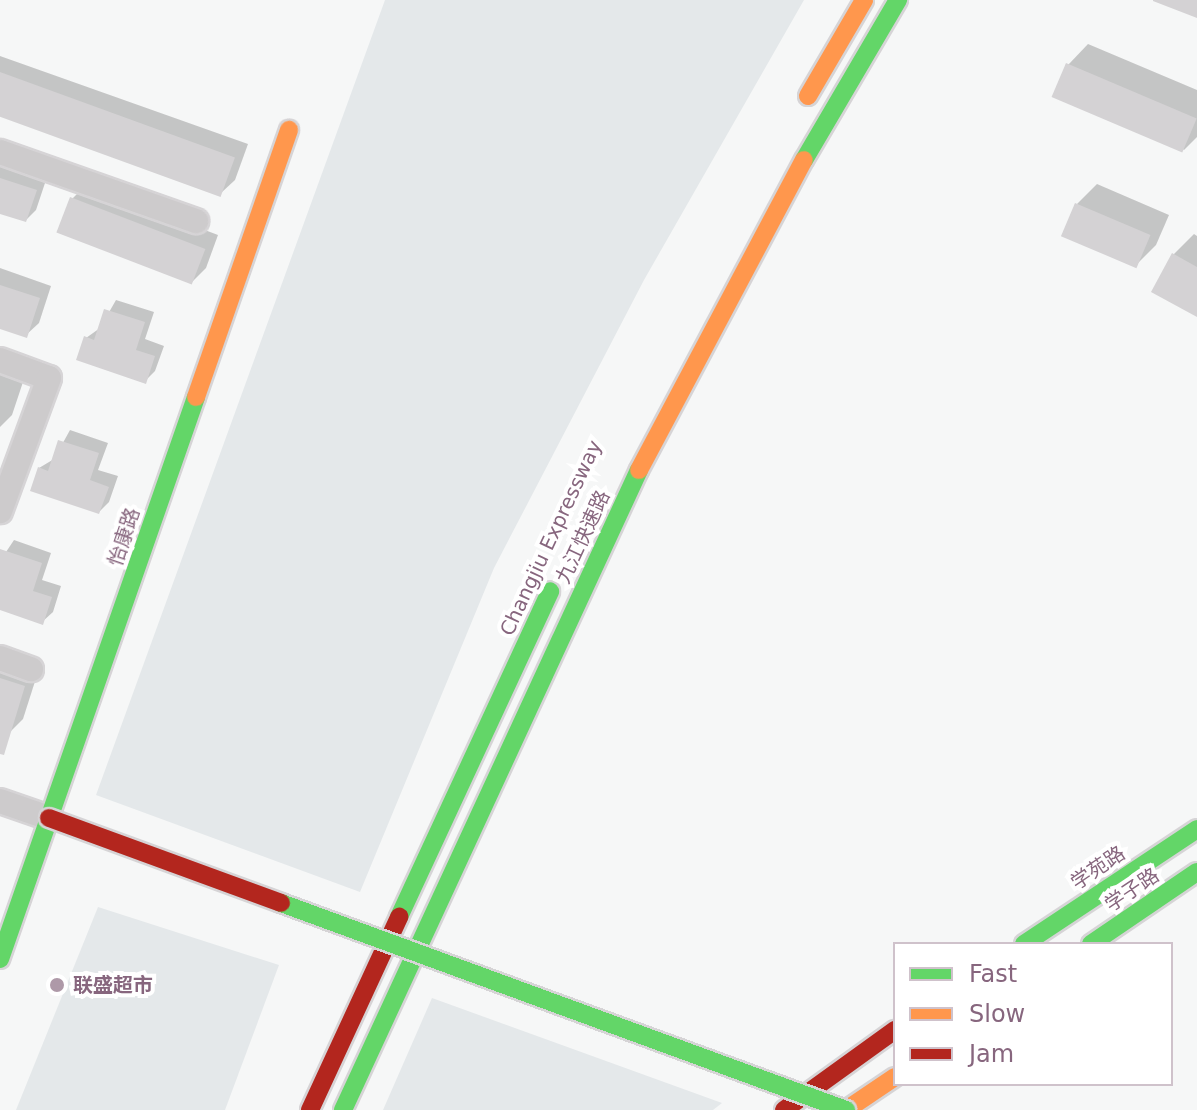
<!DOCTYPE html>
<html>
<head>
<meta charset="utf-8">
<style>
	body { margin:0 }
	#map { position:relative; width:1197px; height:1110px; overflow:hidden; background:#f6f7f7; font-family:"DejaVu Sans","Noto Sans SC",sans-serif }
	div>[style] { position:absolute }
	.green>* { inset:0; background:#e4e8ea }
	.shadow>* { inset:0; background:#0003 }
	.building>* { inset:0; background:#d4d2d4; transform-origin:0 0 }
	.roads { filter:drop-shadow(2px 0 #d6d4d6) drop-shadow(-2px 0 #d6d4d6) drop-shadow(0 2px #d6d4d6) drop-shadow(0 -2px #d6d4d6) }
	.street>* { height:24px; margin:-12px; padding:0 12px; transform-origin:12px; border-radius:12px; background:#cdcbcc }
	.fast>* { height:18px; margin:-9px; padding:0 9px; transform-origin:9px; border-radius:9px; background:#63d668 }
	.slow>* { height:18px; margin:-9px; padding:0 9px; transform-origin:9px; border-radius:9px; background:#ff974d }
	.jam>* { height:18px; margin:-9px; padding:0 9px; transform-origin:9px; border-radius:9px; background:#b3261e }
	.bridges { filter:drop-shadow(2px 0 #d6d4d6) drop-shadow(-2px 0 #d6d4d6) drop-shadow(0 2px #d6d4d6) drop-shadow(0 -2px #d6d4d6) }
	.fast-bridge>* { height:18px; margin:-9px; padding:0 9px; transform-origin:9px; border-radius:9px; background:#63d668 }
	.jam-bridge>* { height:18px; margin:-9px; padding:0 9px; transform-origin:9px; border-radius:9px; background:#b3261e }
	.dots>* { width:22px; height:22px; translate:-50% -50%; box-sizing:border-box; border:4px solid #fff; border-radius:50% }
	span { translate:-50% -50%; white-space:nowrap; text-align:center; line-height:1.15; -webkit-text-stroke:8px #fff; paint-order:stroke }
	.street-label { font-size:20px; color:#87667e }
	.poi-label { font-size:20px; color:#87667e; font-weight:700 }
	.left { translate:0 -50%; text-align:left }
	.legend { position:absolute; left:893px; top:942px; width:280px; height:144px; box-sizing:border-box; background:#fff; border:2px solid #cfc2cb; margin:0; padding:10px 14px; list-style:none; font-size:24px; color:#87667e }
	.legend li { display:flex; align-items:center; gap:16px; height:40px }
	.legend b { width:40px; border:2px solid #cfc2cb }
</style>
</head>
<body>
<div id="map">
	<div class="green">
		<div style="clip-path:polygon(385px 0,804px 0,644px 280px,494px 568px,360px 892px,96px 795px)"></div>
		<div style="clip-path:polygon(98px 907px,279px 965px,225px 1110px,16px 1110px)"></div>
		<div style="clip-path:polygon(432px 998px,722px 1103px,713px 1110px,383px 1110px)"></div>
	</div>
	<div class="shadow">
		<div style="clip-path:polygon(1088px 44px,1197px 90px,1197px 137px,1184px 150px,1068px 65px)"></div>
		<div style="clip-path:polygon(0 56px,248px 144px,235px 180px,221px 193px,0 112px)"></div>
		<div style="clip-path:polygon(0 164px,46px 180px,36px 210px,26px 220px,0 212px)"></div>
		<div style="clip-path:polygon(1097px 184px,1169px 215px,1156px 245px,1136px 265px,1077px 204px)"></div>
		<div style="clip-path:polygon(86px 185px,218px 235px,206px 268px,192px 282px,72px 199px)"></div>
		<div style="clip-path:polygon(1194px 234px,1197px 236px,1197px 315px,1173px 255px)"></div>
		<div style="clip-path:polygon(0 268px,51px 286px,39px 323px,26px 335px,0 326px)"></div>
		<div style="clip-path:polygon(116px 300px,154px 312px,145px 339px,164px 346px,155px 371px,145px 381px,86px 338px,100px 328px)"></div>
		<div style="clip-path:polygon(0 371px,24px 379px,12px 415px,0 427px)"></div>
		<div style="clip-path:polygon(70px 430px,108px 443px,98px 470px,118px 476px,109px 502px,99px 512px,39px 468px,54px 459px)"></div>
		<div style="clip-path:polygon(14px 540px,51px 553px,42px 580px,61px 586px,53px 612px,42px 622px,0 608px,0 561px)"></div>
		<div style="clip-path:polygon(0 660px,38px 672px,23px 719px,9px 733px,0 730px)"></div>
	</div>
	<div class="building">
		<div style="clip-path:polygon(1153px 0,1197px 0,1197px 18px,1153px 1px)"></div>
		<div style="left:1066px;top:63px;width:142px;height:37px;rotate:23deg"></div>
		<div style="left:0;top:72px;width:250px;height:42px;rotate:20deg"></div>
		<div style="clip-path:polygon(0 178px,37px 190px,26px 222px,0 214px)"></div>
		<div style="left:70px;top:197px;width:145px;height:38px;rotate:21deg"></div>
		<div style="left:1075px;top:203px;width:82px;height:36px;rotate:23deg"></div>
		<div style="clip-path:polygon(1172px 253px,1197px 267px,1197px 317px,1151px 292px)"></div>
		<div style="clip-path:polygon(0 285px,40px 298px,27px 338px,0 329px)"></div>
		<div style="clip-path:polygon(104px 309px,145px 322px,136px 350px,155px 356px,146px 384px,76px 360px,84px 336px,94px 340px)"></div>
		<div style="clip-path:polygon(58px 440px,99px 453px,90px 480px,109px 487px,99px 514px,30px 491px,38px 467px,48px 471px)"></div>
		<div style="clip-path:polygon(0 549px,42px 563px,33px 591px,52px 597px,43px 625px,0 610px)"></div>
		<div style="clip-path:polygon(0 678px,25px 686px,4px 755px,0 754px)"></div>
	</div>
	<div class="roads">
		<div class="street">
			<div style="left:0;top:152px;width:208px;rotate:19.4deg"></div>
			<div style="left:0;top:360px;width:52px;rotate:20.2deg"></div>
			<div style="left:49px;top:378px;width:142px;rotate:110.2deg"></div>
			<div style="left:0;top:658px;width:33px;rotate:20deg"></div>
			<div style="left:0;top:801px;width:52px;rotate:19.1deg"></div>
		</div>
		<div class="fast">
			<div style="left:804px;top:160px;width:186px;rotate:-59.6deg"></div>
			<div style="left:399px;top:917px;width:359px;rotate:-65.1deg"></div>
			<div style="left:1024px;top:944px;width:208px;rotate:-33.6deg"></div>
			<div style="left:1091px;top:944px;width:128px;rotate:-34.2deg"></div>
			<div style="left:0;top:959px;width:595px;rotate:-70.77deg"></div>
			<div style="left:343px;top:1110px;width:705px;rotate:-65.18deg"></div>
		</div>
		<div class="slow">
			<div style="left:808px;top:96px;width:111px;rotate:-59.7deg"></div>
			<div style="left:196px;top:397px;width:283px;rotate:-70.8deg"></div>
			<div style="left:639px;top:470px;width:351px;rotate:-62deg"></div>
			<div style="left:846px;top:1110px;width:59px;rotate:-34deg"></div>
		</div>
		<div class="jam">
			<div style="left:310px;top:1110px;width:213px;rotate:-65.2deg"></div>
			<div style="left:784px;top:1110px;width:137px;rotate:-35.8deg"></div>
		</div>
	</div>
	<div class="bridges">
		<div class="fast-bridge">
			<div style="left:281px;top:903px;width:602px;rotate:20.12deg"></div>
		</div>
		<div class="jam-bridge">
			<div style="left:49px;top:818px;width:247px;rotate:20.1deg"></div>
		</div>
	</div>
	<div class="dots">
		<div style="left:57px;top:985px;background:#ae99a8"></div>
	</div>
	<div class="street-label">
		<span style="left:124px;top:537px;rotate:-71deg">怡康路</span>
		<span style="left:583px;top:537px;rotate:-65deg">九江快速路</span>
		<span style="left:551px;top:538px;rotate:-65deg">Changjiu Expressway</span>
		<span style="left:1098px;top:868px;rotate:-34deg">学苑路</span>
		<span style="left:1132px;top:890px;rotate:-34deg">学子路</span>
	</div>
	<div class="poi-label">
		<span class="left" style="left:73px;top:985px">联盛超市</span>
	</div>
	<ul class="legend">
	<li><b style="height:10px;background:#63d668"></b>Fast</li>
	<li><b style="height:10px;background:#ff974d"></b>Slow</li>
	<li><b style="height:10px;background:#b3261e"></b>Jam</li>
	</ul>
</div>
</body>
</html>
